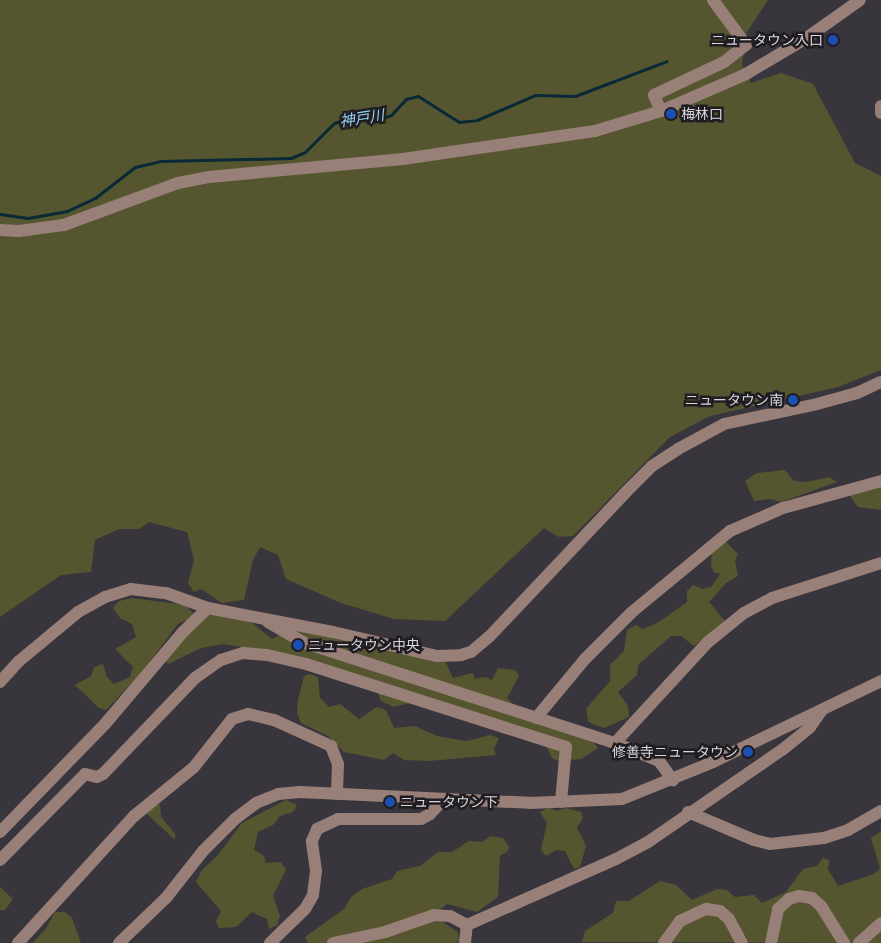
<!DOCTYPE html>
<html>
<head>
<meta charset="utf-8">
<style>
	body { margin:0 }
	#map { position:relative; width:881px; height:943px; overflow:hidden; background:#39353d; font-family:Raleway,"Noto Sans JP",sans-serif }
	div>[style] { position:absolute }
	.green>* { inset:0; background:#55562f }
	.stream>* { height:3px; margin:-1.5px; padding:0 1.5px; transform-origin:1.5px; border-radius:1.5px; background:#0a2937 }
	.minor>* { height:12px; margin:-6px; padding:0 6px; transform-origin:6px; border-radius:6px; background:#987f78 }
	.dots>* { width:14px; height:14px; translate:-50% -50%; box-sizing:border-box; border:2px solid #1f1d21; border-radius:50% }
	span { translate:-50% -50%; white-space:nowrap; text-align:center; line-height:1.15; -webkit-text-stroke:5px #1f1d21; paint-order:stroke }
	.poi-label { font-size:14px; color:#d9d7dc }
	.right { translate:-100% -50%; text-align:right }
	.left { translate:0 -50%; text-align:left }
	.water-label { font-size:15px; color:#91d4f5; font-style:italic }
</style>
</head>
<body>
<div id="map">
	<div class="green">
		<div style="clip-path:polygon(0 0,768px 0,747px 32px,742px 65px,751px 83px,781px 73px,813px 84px,855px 163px,881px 176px,881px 370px,838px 387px,710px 416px,670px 437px,573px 536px,559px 537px,544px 528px,445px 621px,394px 619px,341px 603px,286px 579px,278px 555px,260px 547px,253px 560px,244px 600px,222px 603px,201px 589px,194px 592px,188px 583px,194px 560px,187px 532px,149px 522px,139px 529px,119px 529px,95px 540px,91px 572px,61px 575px,0 617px)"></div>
		<div style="clip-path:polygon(785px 470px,794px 481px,807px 482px,829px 477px,837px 482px,781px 502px,771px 499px,754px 501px,745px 481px,757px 473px)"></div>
		<div style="clip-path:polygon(881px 486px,881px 510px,858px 507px,849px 495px)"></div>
		<div style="clip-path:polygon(725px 541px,738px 554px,735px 560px,738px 576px,726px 583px,709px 602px,725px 621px,694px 646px,681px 636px,671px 636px,638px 665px,637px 675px,618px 692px,628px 706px,629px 717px,604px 728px,592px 724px,588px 721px,586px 709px,610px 681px,610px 665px,624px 651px,627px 630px,636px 625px,643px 629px,659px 622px,687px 602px,687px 591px,693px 585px,703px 589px,711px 587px,720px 574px,714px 572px,711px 566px,712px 550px)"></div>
		<div style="clip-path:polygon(132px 598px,185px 605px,193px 613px,191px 618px,178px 624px,139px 676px,106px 710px,99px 708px,75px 685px,91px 676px,94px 667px,103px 664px,107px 677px,114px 684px,130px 677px,133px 667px,115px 649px,136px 637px,132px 624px,120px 618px,113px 608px,119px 601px)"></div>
		<div style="clip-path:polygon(216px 614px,251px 622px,272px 639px,295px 628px,373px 644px,384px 650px,445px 661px,453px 678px,473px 673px,475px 679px,486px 677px,492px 680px,498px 668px,515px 670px,519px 676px,507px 698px,515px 706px,593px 742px,598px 748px,581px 759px,558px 761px,552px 758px,546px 745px,414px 702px,394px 707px,381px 701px,374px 684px,248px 648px,223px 644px,201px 648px,168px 664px,165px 661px,204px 616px)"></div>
		<div style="clip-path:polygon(309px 674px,318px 677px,320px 698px,329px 707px,340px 704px,359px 719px,377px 707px,386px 710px,394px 728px,415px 726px,437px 736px,467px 741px,490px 735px,499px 738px,494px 749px,496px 755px,429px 761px,404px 760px,393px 753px,384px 760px,344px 752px,328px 736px,301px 723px,297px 713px,298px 699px,304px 676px)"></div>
		<div style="clip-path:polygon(286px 800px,297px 805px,293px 812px,280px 816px,273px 825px,258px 832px,254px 850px,264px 856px,266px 863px,281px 862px,286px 870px,273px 896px,280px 916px,277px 925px,269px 929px,267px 919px,252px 912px,236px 927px,219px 928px,216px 921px,221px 911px,196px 882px,202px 870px,218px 855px,242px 823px)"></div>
		<div style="clip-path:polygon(155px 804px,160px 805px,161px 817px,175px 834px,175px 840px,146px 813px)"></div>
		<div style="clip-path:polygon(549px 807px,556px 811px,566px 808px,581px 812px,583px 818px,577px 828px,586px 846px,580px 867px,574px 869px,565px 851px,556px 850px,546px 856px,541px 850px,547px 823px,540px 812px)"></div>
		<div style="clip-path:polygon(881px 831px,881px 943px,582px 942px,585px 931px,613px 913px,616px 901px,629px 901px,660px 881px,676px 885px,692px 900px,717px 889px,727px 890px,735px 897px,754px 895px,762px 903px,786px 892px,803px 869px,817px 866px,823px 858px,829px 860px,828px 869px,838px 886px,874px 874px,880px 868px,871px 838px)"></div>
		<div style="clip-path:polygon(490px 836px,503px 838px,509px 847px,508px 851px,500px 856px,498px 897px,477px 912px,447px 904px,440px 909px,438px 919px,458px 932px,459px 941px,456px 943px,308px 943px,305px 937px,344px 909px,351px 897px,362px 889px,392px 879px,397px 871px,420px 866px,438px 852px,452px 852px,469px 841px,482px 842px)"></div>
		<div style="clip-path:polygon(0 887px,13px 899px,5px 910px,0 910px)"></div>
		<div style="clip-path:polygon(55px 912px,65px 912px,72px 918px,81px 943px,32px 943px,45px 930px)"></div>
	</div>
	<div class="stream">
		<div style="left:0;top:214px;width:28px;rotate:8deg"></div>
		<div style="left:28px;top:218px;width:40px;rotate:-10deg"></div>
		<div style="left:67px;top:211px;width:31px;rotate:-25deg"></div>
		<div style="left:95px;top:198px;width:51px;rotate:-37.8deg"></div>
		<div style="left:135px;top:167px;width:26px;rotate:-13deg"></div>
		<div style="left:160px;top:161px;width:131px;rotate:-1.3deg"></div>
		<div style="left:291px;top:158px;width:15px;rotate:-23deg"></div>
		<div style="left:305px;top:152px;width:41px;rotate:-45deg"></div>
		<div style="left:334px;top:123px;width:20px;rotate:-18deg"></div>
		<div style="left:353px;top:117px;width:16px;rotate:14deg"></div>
		<div style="left:369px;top:121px;width:11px;rotate:-10deg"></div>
		<div style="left:380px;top:119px;width:12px;rotate:-20deg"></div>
		<div style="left:391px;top:115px;width:22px;rotate:-47deg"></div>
		<div style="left:406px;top:99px;width:12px;rotate:-14deg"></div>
		<div style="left:418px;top:96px;width:49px;rotate:32.4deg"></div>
		<div style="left:459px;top:122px;width:18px;rotate:-6deg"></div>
		<div style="left:477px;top:120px;width:63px;rotate:-23.3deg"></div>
		<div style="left:535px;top:95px;width:40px;rotate:1.4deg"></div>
		<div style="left:575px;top:96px;width:98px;rotate:-20.8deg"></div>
	</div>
	<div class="minor">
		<div style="left:881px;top:106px;width:7px;rotate:90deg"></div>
		<div style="left:661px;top:111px;width:17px;rotate:-114deg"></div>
		<div style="left:654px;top:95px;width:77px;rotate:-25.2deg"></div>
		<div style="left:724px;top:62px;width:28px;rotate:-38deg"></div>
		<div style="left:746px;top:45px;width:56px;rotate:-126.3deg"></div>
		<div style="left:0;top:230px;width:19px;rotate:3deg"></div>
		<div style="left:19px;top:231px;width:45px;rotate:-7.6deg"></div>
		<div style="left:64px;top:225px;width:121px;rotate:-20.2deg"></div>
		<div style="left:178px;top:183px;width:32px;rotate:-11deg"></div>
		<div style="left:209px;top:177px;width:195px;rotate:-5.3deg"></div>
		<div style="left:403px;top:159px;width:194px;rotate:-8.3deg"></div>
		<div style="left:595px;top:131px;width:69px;rotate:-16.9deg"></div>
		<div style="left:661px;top:111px;width:93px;rotate:-23.5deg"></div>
		<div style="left:746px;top:74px;width:69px;rotate:-30.7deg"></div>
		<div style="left:805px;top:39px;width:67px;rotate:-35.3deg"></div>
		<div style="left:268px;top:622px;width:39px;rotate:30deg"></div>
		<div style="left:302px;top:642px;width:329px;rotate:17.9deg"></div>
		<div style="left:615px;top:743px;width:48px;rotate:22.2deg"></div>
		<div style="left:659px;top:761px;width:24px;rotate:54deg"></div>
		<div style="left:0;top:682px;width:27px;rotate:-48deg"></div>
		<div style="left:18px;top:662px;width:78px;rotate:-39.8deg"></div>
		<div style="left:78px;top:612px;width:31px;rotate:-29deg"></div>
		<div style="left:105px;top:597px;width:27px;rotate:-17deg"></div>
		<div style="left:131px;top:589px;width:35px;rotate:7deg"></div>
		<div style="left:166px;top:593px;width:45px;rotate:19.7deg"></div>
		<div style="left:208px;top:608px;width:127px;rotate:10.9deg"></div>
		<div style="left:333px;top:632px;width:107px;rotate:13deg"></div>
		<div style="left:437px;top:656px;width:24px;rotate:-2deg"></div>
		<div style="left:461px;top:655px;width:10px;rotate:-17deg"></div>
		<div style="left:471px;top:652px;width:23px;rotate:-40deg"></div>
		<div style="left:489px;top:637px;width:198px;rotate:-46.6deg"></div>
		<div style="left:625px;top:493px;width:38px;rotate:-45deg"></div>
		<div style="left:652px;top:466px;width:31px;rotate:-33deg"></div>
		<div style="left:678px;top:449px;width:52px;rotate:-28.5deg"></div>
		<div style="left:724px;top:424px;width:95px;rotate:-12.1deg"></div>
		<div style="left:817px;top:404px;width:41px;rotate:-15.4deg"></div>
		<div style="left:857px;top:393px;width:26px;rotate:-25deg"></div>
		<div style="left:536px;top:718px;width:77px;rotate:-50.3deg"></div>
		<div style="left:585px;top:659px;width:66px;rotate:-45deg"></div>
		<div style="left:632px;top:612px;width:127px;rotate:-39.6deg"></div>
		<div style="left:730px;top:531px;width:58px;rotate:-23.5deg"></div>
		<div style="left:783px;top:508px;width:102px;rotate:-15.4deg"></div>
		<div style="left:615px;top:743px;width:137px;rotate:-47.4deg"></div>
		<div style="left:708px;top:642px;width:46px;rotate:-38.9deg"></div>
		<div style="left:744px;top:613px;width:32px;rotate:-28deg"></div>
		<div style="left:772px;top:598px;width:114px;rotate:-17.8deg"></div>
		<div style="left:688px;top:812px;width:72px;rotate:23deg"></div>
		<div style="left:754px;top:840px;width:16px;rotate:14deg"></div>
		<div style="left:770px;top:844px;width:54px;rotate:-6.3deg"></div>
		<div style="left:824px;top:838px;width:25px;rotate:-18deg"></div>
		<div style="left:848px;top:830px;width:38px;rotate:-30deg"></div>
		<div style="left:0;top:832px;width:151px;rotate:-45.8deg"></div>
		<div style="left:105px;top:724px;width:121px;rotate:-49.7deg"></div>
		<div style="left:183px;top:632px;width:35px;rotate:-44deg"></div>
		<div style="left:0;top:860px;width:121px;rotate:-45.3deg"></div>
		<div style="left:85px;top:774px;width:12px;rotate:14deg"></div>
		<div style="left:97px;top:777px;width:7px;rotate:-27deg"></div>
		<div style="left:103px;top:774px;width:133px;rotate:-46.2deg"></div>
		<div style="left:195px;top:678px;width:32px;rotate:-35deg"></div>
		<div style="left:221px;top:660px;width:23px;rotate:-18deg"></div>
		<div style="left:243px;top:653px;width:24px;rotate:5deg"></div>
		<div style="left:267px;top:655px;width:40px;rotate:13deg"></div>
		<div style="left:306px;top:664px;width:273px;rotate:17.7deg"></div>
		<div style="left:566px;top:747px;width:55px;rotate:95.2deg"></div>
		<div style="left:18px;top:943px;width:172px;rotate:-47.6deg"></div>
		<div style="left:134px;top:816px;width:77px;rotate:-39.2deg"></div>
		<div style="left:194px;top:767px;width:61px;rotate:-51.6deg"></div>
		<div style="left:232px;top:719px;width:17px;rotate:-17deg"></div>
		<div style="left:248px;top:714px;width:27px;rotate:13deg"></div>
		<div style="left:274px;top:720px;width:63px;rotate:24.5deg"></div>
		<div style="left:331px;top:746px;width:19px;rotate:69deg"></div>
		<div style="left:338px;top:764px;width:30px;rotate:92deg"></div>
		<div style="left:119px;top:943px;width:65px;rotate:-43.8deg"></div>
		<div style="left:166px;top:898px;width:60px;rotate:-51.8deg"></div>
		<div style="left:203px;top:851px;width:45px;rotate:-45deg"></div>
		<div style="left:235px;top:819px;width:26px;rotate:-37deg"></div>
		<div style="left:256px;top:803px;width:24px;rotate:-22deg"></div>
		<div style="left:278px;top:794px;width:22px;rotate:-5deg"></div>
		<div style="left:300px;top:792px;width:230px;rotate:2.7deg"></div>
		<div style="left:530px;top:803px;width:92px;rotate:-2.5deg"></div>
		<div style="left:622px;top:799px;width:98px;rotate:-22.1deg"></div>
		<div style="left:713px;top:762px;width:187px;rotate:-25.7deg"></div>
		<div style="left:270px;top:943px;width:49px;rotate:-44.2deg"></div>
		<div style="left:305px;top:909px;width:16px;rotate:-60deg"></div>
		<div style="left:313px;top:895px;width:24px;rotate:-83deg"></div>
		<div style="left:316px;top:871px;width:30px;rotate:-98deg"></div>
		<div style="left:312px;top:841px;width:13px;rotate:-67deg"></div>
		<div style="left:317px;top:829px;width:23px;rotate:-25deg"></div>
		<div style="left:338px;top:819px;width:83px"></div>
		<div style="left:421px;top:819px;width:10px;rotate:-29deg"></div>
		<div style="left:430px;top:814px;width:21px;rotate:-47deg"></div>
		<div style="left:333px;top:943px;width:53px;rotate:-11.9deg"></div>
		<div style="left:385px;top:932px;width:52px;rotate:-19.1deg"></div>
		<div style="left:434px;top:915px;width:16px;rotate:4deg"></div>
		<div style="left:450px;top:916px;width:19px;rotate:28deg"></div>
		<div style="left:467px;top:925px;width:163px;rotate:-23.9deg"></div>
		<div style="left:616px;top:859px;width:36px;rotate:-28deg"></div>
		<div style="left:648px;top:842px;width:163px;rotate:-34.5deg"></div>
		<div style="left:782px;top:750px;width:36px;rotate:-39deg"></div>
		<div style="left:810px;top:727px;width:21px;rotate:-55deg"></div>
		<div style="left:465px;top:943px;width:18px;rotate:-84deg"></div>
		<div style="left:664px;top:943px;width:27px;rotate:-54deg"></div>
		<div style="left:680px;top:921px;width:29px;rotate:-25deg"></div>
		<div style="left:706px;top:909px;width:14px;rotate:8deg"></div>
		<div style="left:720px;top:911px;width:12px;rotate:42deg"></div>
		<div style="left:729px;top:919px;width:27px;rotate:62deg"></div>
		<div style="left:771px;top:943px;width:35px;rotate:-78deg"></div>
		<div style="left:778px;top:909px;width:15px;rotate:-42deg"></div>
		<div style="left:789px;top:899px;width:10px;rotate:-17deg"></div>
		<div style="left:799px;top:896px;width:13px;rotate:9deg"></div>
		<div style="left:812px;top:898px;width:12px;rotate:42deg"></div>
		<div style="left:821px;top:906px;width:44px;rotate:58.1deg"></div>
		<div style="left:859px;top:943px;width:30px;rotate:-42deg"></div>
	</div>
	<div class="dots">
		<div style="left:833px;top:40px;background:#1a4fb4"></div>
		<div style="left:671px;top:114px;background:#1a4fb4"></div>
		<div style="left:793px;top:400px;background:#1a4fb4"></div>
		<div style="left:298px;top:645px;background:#1a4fb4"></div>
		<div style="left:748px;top:752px;background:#1a4fb4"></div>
		<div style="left:390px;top:802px;background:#1a4fb4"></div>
	</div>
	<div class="poi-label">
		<span class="right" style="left:823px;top:40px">ニュータウン入口</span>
		<span class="left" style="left:681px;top:114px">梅林口</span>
		<span class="right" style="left:783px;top:400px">ニュータウン南</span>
		<span class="left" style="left:308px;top:645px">ニュータウン中央</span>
		<span class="right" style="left:738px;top:752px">修善寺ニュータウン</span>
		<span class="left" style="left:400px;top:802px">ニュータウン下</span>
	</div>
	<div class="water-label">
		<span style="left:362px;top:119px;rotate:-9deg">神戸川</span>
	</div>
</div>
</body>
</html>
